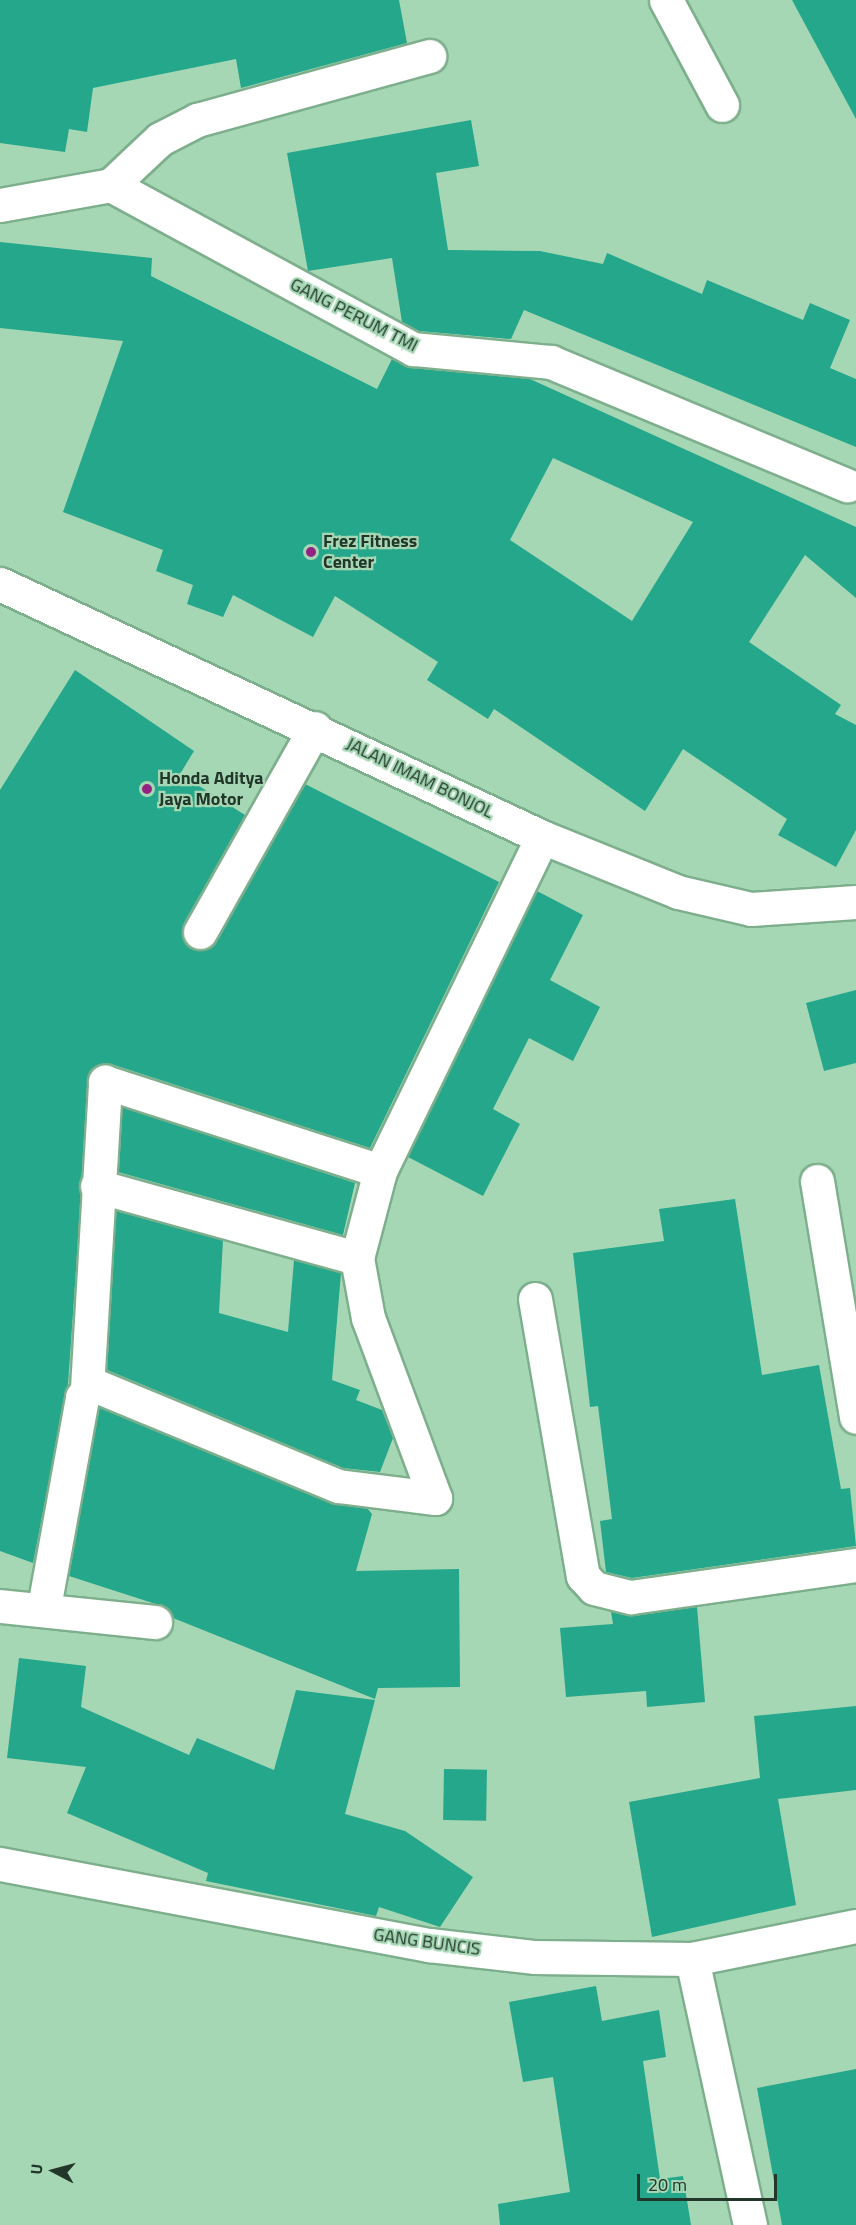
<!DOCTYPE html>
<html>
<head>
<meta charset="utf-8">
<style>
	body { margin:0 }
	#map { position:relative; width:856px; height:2225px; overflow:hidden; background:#a5d7b4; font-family:"Titillium Web",sans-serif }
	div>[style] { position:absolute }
	.building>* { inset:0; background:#25a78b; transform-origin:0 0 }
	.roads { filter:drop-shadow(2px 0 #7eaf8d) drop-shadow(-2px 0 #7eaf8d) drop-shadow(0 2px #7eaf8d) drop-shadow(0 -2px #7eaf8d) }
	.minor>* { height:33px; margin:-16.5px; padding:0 16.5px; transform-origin:16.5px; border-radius:16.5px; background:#fff }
	.tertiary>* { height:33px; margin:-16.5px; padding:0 16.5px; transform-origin:16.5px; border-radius:16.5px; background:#fff }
	.dots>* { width:16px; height:16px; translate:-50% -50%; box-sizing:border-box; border:3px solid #a5d7b4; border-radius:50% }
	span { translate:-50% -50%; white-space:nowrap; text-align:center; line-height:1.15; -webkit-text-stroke:4.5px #a5d7b4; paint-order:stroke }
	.street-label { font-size:18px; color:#223629 }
	.poi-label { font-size:18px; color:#223629; font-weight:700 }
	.left { translate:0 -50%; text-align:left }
	.north { position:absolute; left:24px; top:2141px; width:60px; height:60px; -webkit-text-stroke:4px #a5d7b4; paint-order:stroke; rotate:276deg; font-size:16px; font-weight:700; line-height:24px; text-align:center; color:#223629 }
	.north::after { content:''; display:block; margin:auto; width:21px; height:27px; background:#223629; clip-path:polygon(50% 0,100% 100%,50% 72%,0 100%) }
	.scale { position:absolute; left:637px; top:2174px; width:140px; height:27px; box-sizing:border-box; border:3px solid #223629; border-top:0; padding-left:8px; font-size:18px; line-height:21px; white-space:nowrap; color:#223629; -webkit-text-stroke:4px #a5d7b4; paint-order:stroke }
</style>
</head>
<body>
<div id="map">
	<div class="building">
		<div style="clip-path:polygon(0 0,399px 0,407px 43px,241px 88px,236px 59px,93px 88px,87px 132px,69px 129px,65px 152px,0 143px)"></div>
		<div style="clip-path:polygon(792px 0,856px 0,856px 119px)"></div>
		<div style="clip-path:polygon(471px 120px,479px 166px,436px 173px,448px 250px,540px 251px,603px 264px,607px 253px,702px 294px,707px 280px,803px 320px,810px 303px,850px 320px,830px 368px,856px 379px,856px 447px,524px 310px,511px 339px,419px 331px,402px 322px,392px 258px,308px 271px,287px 153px)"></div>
		<div style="clip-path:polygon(evenodd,0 242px,152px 258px,151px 276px,377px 389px,392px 359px,411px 368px,530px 379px,856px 527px,856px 598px,805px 555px,749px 642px,841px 705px,835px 714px,856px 725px,856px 830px,836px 867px,778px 835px,787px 819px,683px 749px,645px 811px,494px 709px,488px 719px,427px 680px,438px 662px,335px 596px,313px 637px,233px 595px,223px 617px,187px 604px,193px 585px,156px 571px,163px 550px,63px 512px,123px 341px,0 328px,0 242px,553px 458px,693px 522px,632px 621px,510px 540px,553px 458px)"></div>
		<div style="clip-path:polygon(75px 670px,194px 751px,180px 774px,245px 815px,184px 923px,184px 941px,191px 949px,209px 948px,216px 941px,305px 784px,499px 882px,370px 1148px,111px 1064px,90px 1071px,68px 1384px,33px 1563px,0 1551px,0 790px)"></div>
		<div style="clip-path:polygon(537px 891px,583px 915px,550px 980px,600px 1007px,573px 1061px,529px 1038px,493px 1109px,520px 1124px,483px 1196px,408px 1157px)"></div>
		<div style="clip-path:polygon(856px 990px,856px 1063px,824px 1071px,806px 1003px)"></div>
		<div style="clip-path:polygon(122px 1107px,355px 1183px,343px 1235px,118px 1172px)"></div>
		<div style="clip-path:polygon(735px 1199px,762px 1375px,819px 1365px,841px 1489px,850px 1488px,856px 1546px,632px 1578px,606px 1572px,600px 1521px,612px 1519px,598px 1406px,590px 1407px,573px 1253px,664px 1241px,659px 1209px)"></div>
		<div style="clip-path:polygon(116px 1211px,223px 1240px,219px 1313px,288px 1332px,294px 1260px,341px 1273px,332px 1380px,360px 1390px,356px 1400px,382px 1410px,393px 1438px,380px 1472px,343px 1468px,107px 1370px)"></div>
		<div style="clip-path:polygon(99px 1407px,331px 1503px,367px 1508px,372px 1514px,356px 1571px,459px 1569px,460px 1687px,378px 1688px,375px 1699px,173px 1618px,165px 1607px,69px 1576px)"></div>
		<div style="clip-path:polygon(697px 1607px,705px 1702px,647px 1707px,646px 1691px,566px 1697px,560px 1628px,613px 1624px,611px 1612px,633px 1616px)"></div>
		<div style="clip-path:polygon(19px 1658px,86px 1666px,81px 1707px,189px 1755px,197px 1738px,274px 1770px,296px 1690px,375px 1700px,345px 1814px,405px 1831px,473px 1877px,440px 1927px,379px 1907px,376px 1916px,206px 1881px,208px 1873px,67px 1813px,86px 1767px,7px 1758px)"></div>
		<div style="clip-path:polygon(856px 1706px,856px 1790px,778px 1799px,796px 1905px,652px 1937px,629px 1802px,760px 1778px,754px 1716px)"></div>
		<div style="left:444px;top:1769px;width:43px;height:51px;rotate:1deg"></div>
		<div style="clip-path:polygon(596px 1986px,602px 2021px,659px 2010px,666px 2057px,643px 2061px,660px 2179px,683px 2176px,691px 2225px,500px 2225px,498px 2204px,570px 2192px,553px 2077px,523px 2082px,509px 2002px)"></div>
		<div style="clip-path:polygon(856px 2069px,856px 2225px,782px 2225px,757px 2088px)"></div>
	</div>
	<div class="roads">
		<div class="minor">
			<div style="left:666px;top:0;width:119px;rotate:61.9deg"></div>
			<div style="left:111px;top:185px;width:344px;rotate:28.5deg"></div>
			<div style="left:413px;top:349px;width:139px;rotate:5.4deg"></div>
			<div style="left:551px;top:362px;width:321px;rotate:22.6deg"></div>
			<div style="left:0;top:205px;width:113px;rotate:-10.2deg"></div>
			<div style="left:111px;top:185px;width:67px;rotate:-43.2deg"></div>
			<div style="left:160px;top:139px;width:42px;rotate:-27.2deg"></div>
			<div style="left:197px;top:120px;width:241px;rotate:-15.4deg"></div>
			<div style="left:200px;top:932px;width:234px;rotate:-60.6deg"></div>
			<div style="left:817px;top:1181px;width:239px;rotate:80.6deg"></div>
			<div style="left:97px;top:1186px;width:270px;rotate:15.5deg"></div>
			<div style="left:535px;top:1299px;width:281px;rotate:80.2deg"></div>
			<div style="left:583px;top:1576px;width:16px;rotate:47deg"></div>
			<div style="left:594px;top:1588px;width:38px;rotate:14deg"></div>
			<div style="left:631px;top:1597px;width:227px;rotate:-8.1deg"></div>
			<div style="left:87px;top:1388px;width:307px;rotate:-86.6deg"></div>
			<div style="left:105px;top:1082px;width:289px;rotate:17.9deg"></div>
			<div style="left:0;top:1606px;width:156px;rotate:5.9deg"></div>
			<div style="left:44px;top:1607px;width:213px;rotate:-79.7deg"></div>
			<div style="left:82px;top:1397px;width:17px;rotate:-45deg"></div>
			<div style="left:94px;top:1385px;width:264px;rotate:22.5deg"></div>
			<div style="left:338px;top:1486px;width:98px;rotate:7.1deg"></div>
			<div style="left:435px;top:1498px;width:192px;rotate:-110.4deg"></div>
			<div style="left:368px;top:1318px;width:61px;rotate:-100.4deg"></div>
			<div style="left:357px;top:1258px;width:90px;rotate:-75.2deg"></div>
			<div style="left:380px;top:1171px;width:371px;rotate:-64.1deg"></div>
			<div style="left:0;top:1864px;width:437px;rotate:10.7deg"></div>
			<div style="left:429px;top:1945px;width:107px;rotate:6.5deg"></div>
			<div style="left:535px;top:1957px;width:157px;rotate:0.7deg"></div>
			<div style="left:692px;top:1959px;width:167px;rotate:-11.4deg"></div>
			<div style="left:692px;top:1959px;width:272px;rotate:77.7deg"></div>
		</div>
		<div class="tertiary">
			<div style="left:0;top:584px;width:598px;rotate:25.02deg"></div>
			<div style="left:542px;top:837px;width:147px;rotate:22deg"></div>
			<div style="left:678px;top:892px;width:75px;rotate:13.1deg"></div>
			<div style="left:751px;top:909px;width:105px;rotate:-3.8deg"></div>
		</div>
	</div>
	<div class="dots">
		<div style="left:311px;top:552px;background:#932383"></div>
		<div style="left:147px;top:789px;background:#932383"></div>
	</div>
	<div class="street-label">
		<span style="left:354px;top:315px;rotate:27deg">GANG PERUM TMI</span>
		<span style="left:420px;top:778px;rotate:26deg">JALAN IMAM BONJOL</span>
		<span style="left:427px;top:1942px;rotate:8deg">GANG BUNCIS</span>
	</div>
	<div class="poi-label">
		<span class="left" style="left:323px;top:552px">Frez Fitness<br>Center</span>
		<span class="left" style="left:159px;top:789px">Honda Aditya<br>Jaya Motor</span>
	</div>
	<div class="north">U</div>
	<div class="scale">20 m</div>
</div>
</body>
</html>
